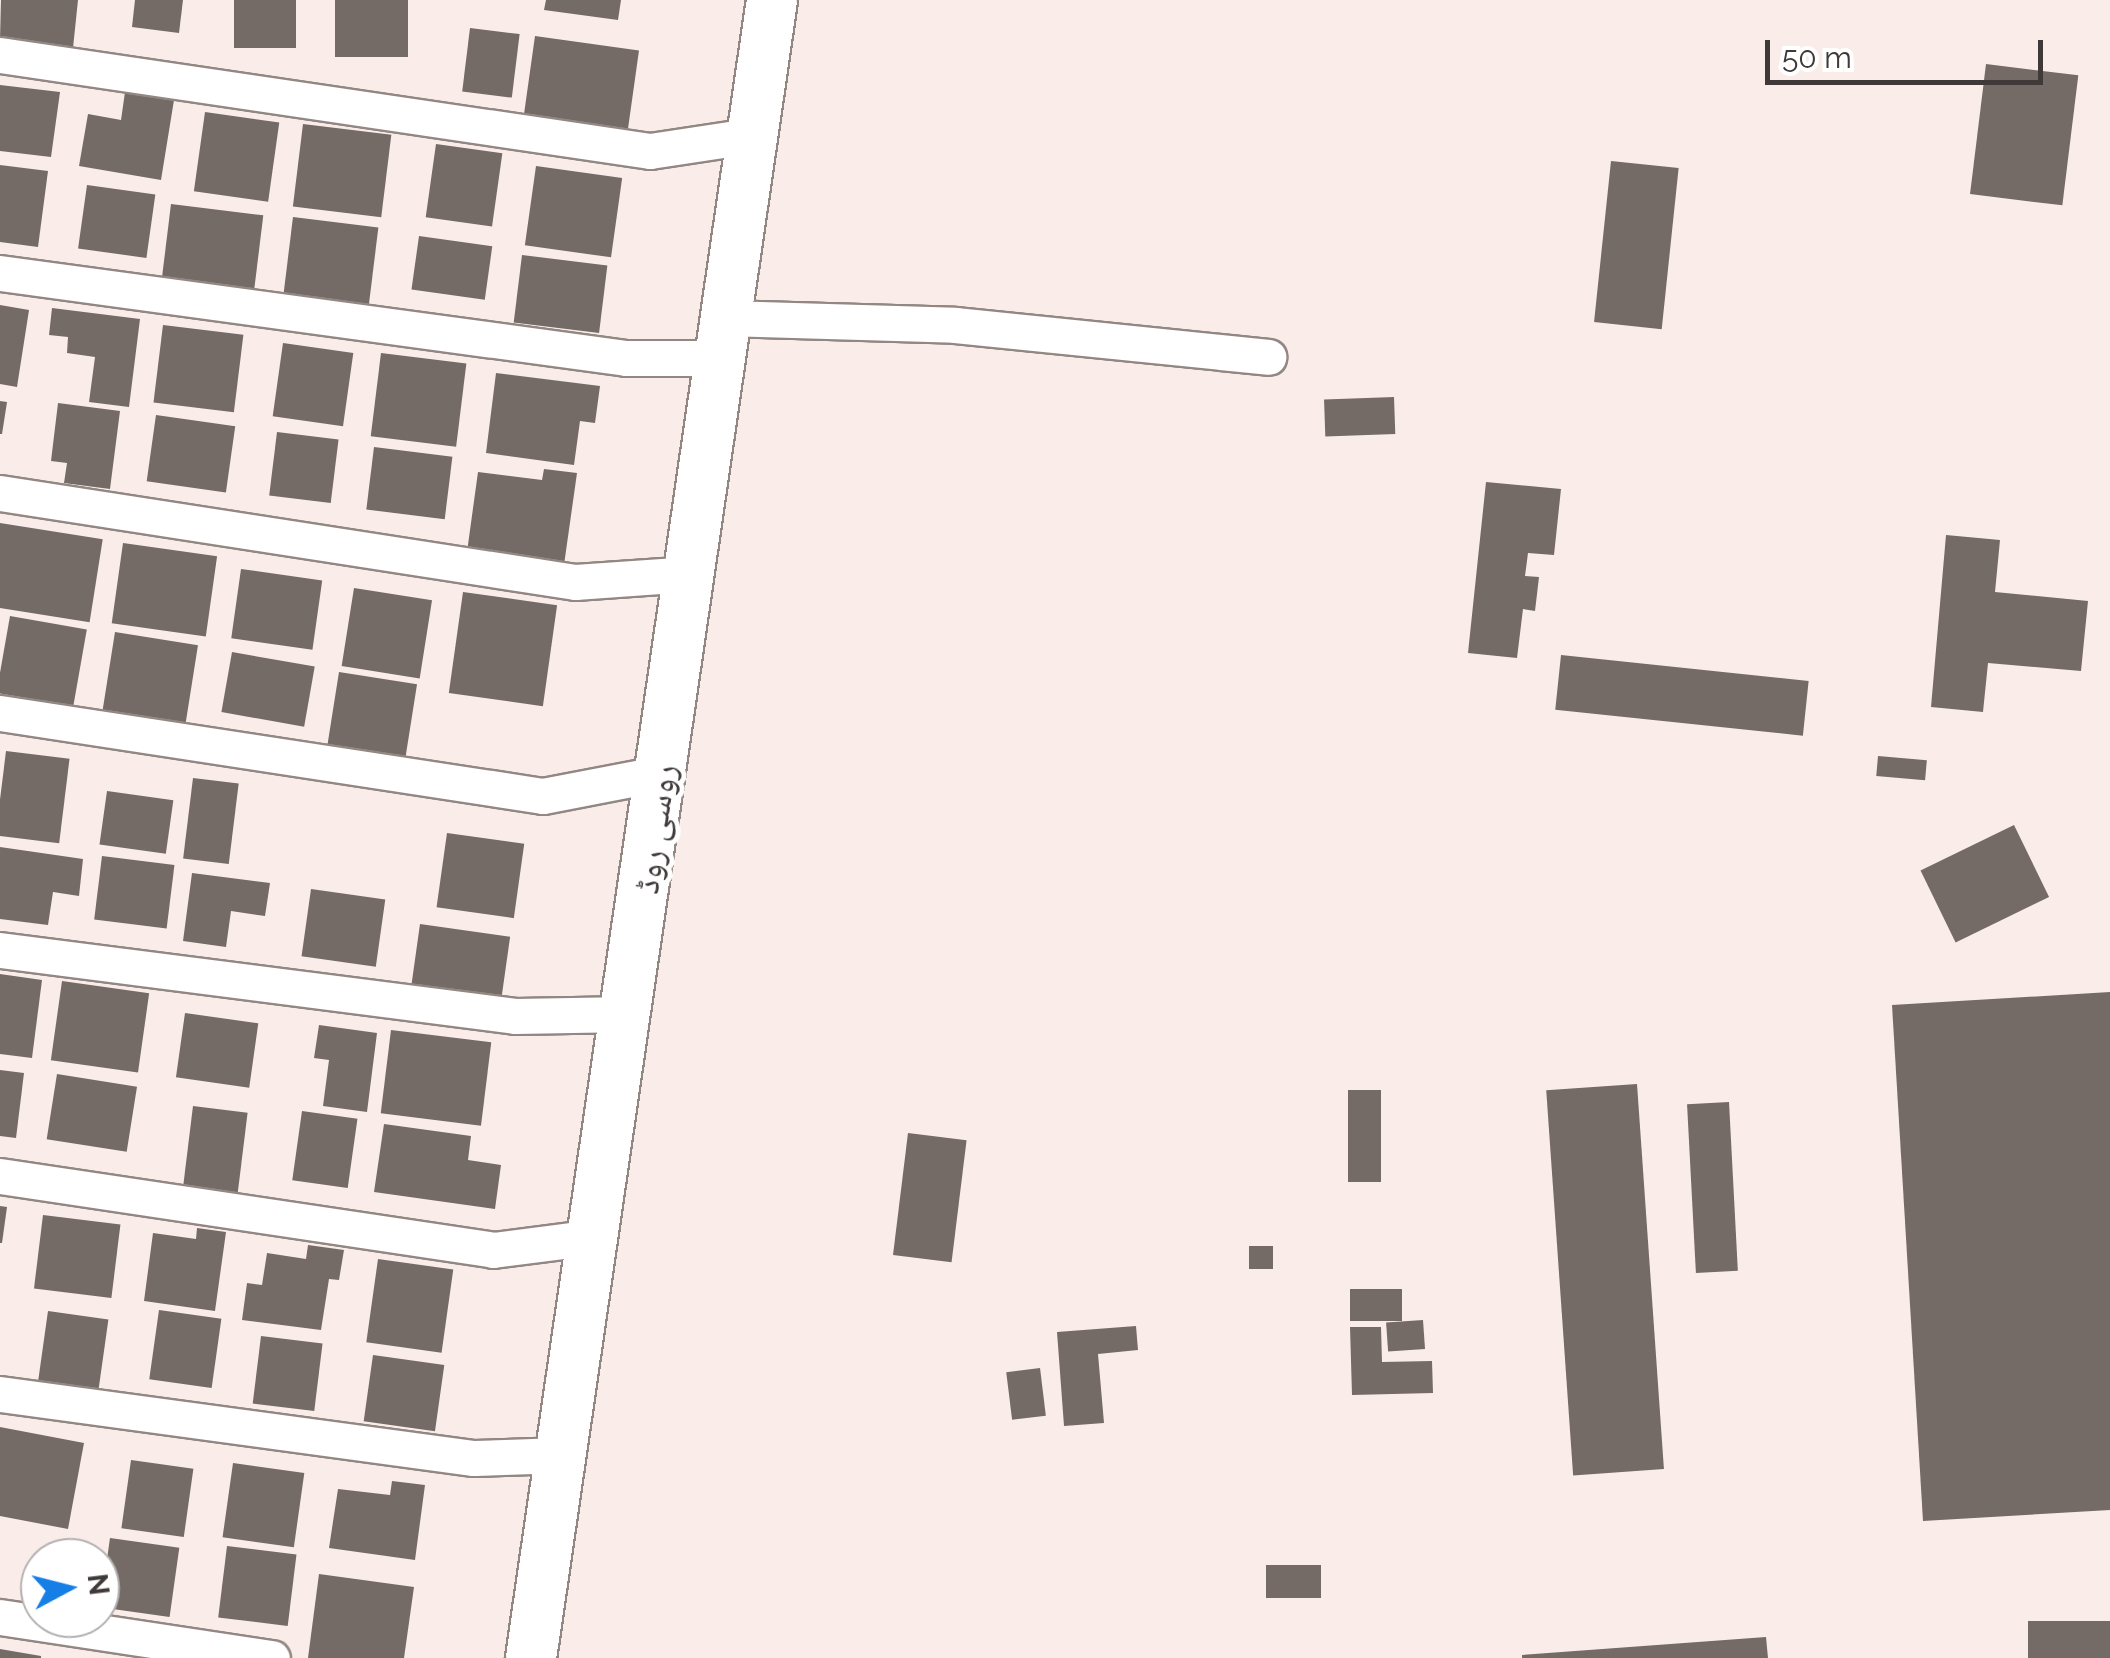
<!DOCTYPE html>
<html>
<head>
<meta charset="utf-8">
<style>
	body { margin:0 }
	#map { position:relative; width:2110px; height:1658px; overflow:hidden; background:#faede9; font-family:Raleway,"Noto Naskh Arabic",sans-serif }
	div>[style] { position:absolute }
	.building>* { inset:0; background:#746a66; transform-origin:0 0 }
	.roads { filter:drop-shadow(2px 0 #928783) drop-shadow(-2px 0 #928783) drop-shadow(0 2px #928783) drop-shadow(0 -2px #928783) }
	.street>* { height:35px; margin:-17.5px; padding:0 17.5px; transform-origin:17.5px; border-radius:17.5px; background:#fff }
	.secondary>* { height:50px; margin:-25px; padding:0 25px; transform-origin:25px; border-radius:25px; background:#fff }
	span { translate:-50% -50%; white-space:nowrap; text-align:center; line-height:1.15; -webkit-text-stroke:10px #fff; paint-order:stroke }
	.street-label { font-size:35px; color:#3f3a39 }
	.north { position:absolute; left:20px; top:1538px; width:100px; height:100px; box-sizing:border-box; background:#fff; border:2px solid #b2b0b0; border-radius:50%; rotate:83deg; font-size:28px; font-weight:700; line-height:40px; text-align:center; color:#3f3a39 }
	.north::after { content:''; display:block; margin:auto; width:35px; height:45px; background:#157fe6; clip-path:polygon(50% 0,100% 100%,50% 72%,0 100%) }
	.scale { position:absolute; left:1765px; top:40px; width:278px; height:45px; box-sizing:border-box; border:5px solid #3f3a39; border-top:0; padding-left:12px; font-size:30px; line-height:35px; white-space:nowrap; color:#3f3a39; -webkit-text-stroke:8px #fff; paint-order:stroke }
</style>
</head>
<body>
<div id="map">
	<div class="building">
		<div style="clip-path:polygon(1px 0,78px 0,73px 48px,0 39px)"></div>
		<div style="clip-path:polygon(135px 0,183px 0,179px 33px,132px 27px)"></div>
		<div style="left:234px;top:0;width:62px;height:48px"></div>
		<div style="left:335px;top:0;width:73px;height:57px"></div>
		<div style="clip-path:polygon(546px 0,621px 0,618px 20px,544px 10px)"></div>
		<div style="left:470px;top:28px;width:50px;height:64px;rotate:7deg"></div>
		<div style="left:535px;top:36px;width:105px;height:90px;rotate:8deg"></div>
		<div style="left:1986px;top:64px;width:93px;height:131px;rotate:7deg"></div>
		<div style="clip-path:polygon(0 85px,60px 92px,51px 157px,0 151px)"></div>
		<div style="clip-path:polygon(125px 92px,174px 100px,161px 180px,79px 166px,88px 114px,121px 120px)"></div>
		<div style="left:205px;top:112px;width:75px;height:80px;rotate:8deg"></div>
		<div style="left:303px;top:124px;width:89px;height:83px;rotate:7deg"></div>
		<div style="left:436px;top:144px;width:67px;height:74px;rotate:8deg"></div>
		<div style="left:1611px;top:161px;width:68px;height:162px;rotate:6deg"></div>
		<div style="clip-path:polygon(0 165px,48px 171px,38px 247px,0 242px)"></div>
		<div style="left:536px;top:166px;width:87px;height:80px;rotate:8deg"></div>
		<div style="left:87px;top:185px;width:69px;height:64px;rotate:8deg"></div>
		<div style="left:171px;top:204px;width:93px;height:82px;rotate:7deg"></div>
		<div style="left:293px;top:217px;width:86px;height:79px;rotate:7deg"></div>
		<div style="left:419px;top:236px;width:74px;height:54px;rotate:8deg"></div>
		<div style="left:522px;top:255px;width:86px;height:68px;rotate:7deg"></div>
		<div style="clip-path:polygon(0 305px,29px 310px,17px 387px,0 384px)"></div>
		<div style="clip-path:polygon(52px 308px,140px 319px,129px 407px,89px 402px,95px 357px,67px 353px,68px 337px,49px 335px)"></div>
		<div style="left:163px;top:325px;width:81px;height:78px;rotate:7deg"></div>
		<div style="left:283px;top:343px;width:71px;height:74px;rotate:8deg"></div>
		<div style="left:381px;top:353px;width:86px;height:84px;rotate:7deg"></div>
		<div style="clip-path:polygon(496px 373px,600px 386px,595px 423px,580px 421px,574px 465px,486px 453px)"></div>
		<div style="left:1394px;top:397px;width:37px;height:70px;rotate:88deg"></div>
		<div style="clip-path:polygon(0 401px,7px 402px,2px 434px,0 434px)"></div>
		<div style="clip-path:polygon(58px 403px,120px 411px,110px 489px,64px 483px,67px 463px,51px 461px)"></div>
		<div style="left:156px;top:415px;width:80px;height:67px;rotate:8deg"></div>
		<div style="left:277px;top:432px;width:62px;height:64px;rotate:7deg"></div>
		<div style="left:374px;top:447px;width:79px;height:63px;rotate:7deg"></div>
		<div style="clip-path:polygon(544px 469px,577px 473px,564px 565px,467px 552px,478px 472px,542px 480px)"></div>
		<div style="clip-path:polygon(1486px 482px,1561px 489px,1554px 555px,1528px 553px,1525px 576px,1539px 577px,1535px 611px,1523px 609px,1517px 658px,1468px 653px)"></div>
		<div style="left:0;top:523px;width:104px;height:84px;rotate:9deg"></div>
		<div style="clip-path:polygon(1946px 535px,2000px 540px,1995px 592px,2088px 601px,2081px 671px,1988px 663px,1983px 712px,1931px 707px)"></div>
		<div style="left:123px;top:543px;width:95px;height:81px;rotate:8deg"></div>
		<div style="left:241px;top:569px;width:82px;height:70px;rotate:8deg"></div>
		<div style="left:354px;top:588px;width:79px;height:79px;rotate:9deg"></div>
		<div style="left:463px;top:592px;width:95px;height:102px;rotate:8deg"></div>
		<div style="left:10px;top:616px;width:78px;height:78px;rotate:10deg"></div>
		<div style="left:115px;top:632px;width:84px;height:82px;rotate:9deg"></div>
		<div style="left:232px;top:652px;width:84px;height:61px;rotate:10deg"></div>
		<div style="left:1561px;top:655px;width:249px;height:55px;rotate:6deg"></div>
		<div style="left:339px;top:672px;width:79px;height:79px;rotate:9deg"></div>
		<div style="left:6px;top:751px;width:64px;height:85px;rotate:7deg"></div>
		<div style="left:1878px;top:756px;width:49px;height:20px;rotate:5deg"></div>
		<div style="left:193px;top:778px;width:46px;height:81px;rotate:7deg"></div>
		<div style="left:107px;top:791px;width:67px;height:54px;rotate:8deg"></div>
		<div style="left:2014px;top:825px;width:80px;height:104px;rotate:64deg"></div>
		<div style="left:447px;top:833px;width:78px;height:75px;rotate:8deg"></div>
		<div style="clip-path:polygon(0 847px,83px 859px,79px 896px,53px 892px,48px 925px,0 919px)"></div>
		<div style="left:102px;top:856px;width:73px;height:64px;rotate:7deg"></div>
		<div style="clip-path:polygon(192px 873px,270px 883px,265px 916px,231px 911px,226px 947px,183px 941px)"></div>
		<div style="left:311px;top:889px;width:75px;height:68px;rotate:8deg"></div>
		<div style="left:420px;top:924px;width:91px;height:61px;rotate:8deg"></div>
		<div style="clip-path:polygon(0 974px,42px 980px,32px 1058px,0 1054px)"></div>
		<div style="left:62px;top:981px;width:88px;height:80px;rotate:8deg"></div>
		<div style="clip-path:polygon(2110px 992px,2110px 1510px,1923px 1521px,1892px 1005px)"></div>
		<div style="left:185px;top:1013px;width:74px;height:65px;rotate:8deg"></div>
		<div style="clip-path:polygon(319px 1025px,377px 1033px,367px 1112px,323px 1106px,329px 1060px,314px 1058px)"></div>
		<div style="left:391px;top:1030px;width:101px;height:84px;rotate:7deg"></div>
		<div style="clip-path:polygon(0 1070px,24px 1073px,16px 1138px,0 1136px)"></div>
		<div style="left:57px;top:1074px;width:81px;height:66px;rotate:9deg"></div>
		<div style="left:1637px;top:1084px;width:386px;height:91px;rotate:86deg"></div>
		<div style="left:1348px;top:1090px;width:33px;height:92px"></div>
		<div style="left:1729px;top:1102px;width:169px;height:42px;rotate:87deg"></div>
		<div style="left:193px;top:1106px;width:55px;height:82px;rotate:7deg"></div>
		<div style="left:302px;top:1111px;width:56px;height:70px;rotate:8deg"></div>
		<div style="clip-path:polygon(384px 1124px,471px 1136px,468px 1160px,501px 1165px,495px 1209px,374px 1192px)"></div>
		<div style="left:908px;top:1133px;width:59px;height:123px;rotate:7deg"></div>
		<div style="clip-path:polygon(0 1206px,7px 1207px,2px 1243px,0 1243px)"></div>
		<div style="left:43px;top:1215px;width:78px;height:74px;rotate:7deg"></div>
		<div style="clip-path:polygon(197px 1228px,226px 1232px,215px 1311px,144px 1301px,153px 1233px,196px 1239px)"></div>
		<div style="clip-path:polygon(308px 1245px,344px 1250px,339px 1280px,329px 1279px,321px 1330px,242px 1320px,247px 1283px,262px 1285px,267px 1253px,306px 1259px)"></div>
		<div style="left:1273px;top:1246px;width:23px;height:24px;rotate:90deg"></div>
		<div style="left:378px;top:1259px;width:76px;height:84px;rotate:8deg"></div>
		<div style="left:1350px;top:1289px;width:52px;height:32px"></div>
		<div style="left:159px;top:1310px;width:63px;height:70px;rotate:8deg"></div>
		<div style="left:48px;top:1311px;width:61px;height:70px;rotate:8deg"></div>
		<div style="left:1423px;top:1320px;width:29px;height:37px;rotate:86deg"></div>
		<div style="clip-path:polygon(1136px 1326px,1138px 1350px,1098px 1354px,1104px 1423px,1064px 1426px,1057px 1332px)"></div>
		<div style="clip-path:polygon(1350px 1327px,1381px 1327px,1382px 1362px,1432px 1361px,1433px 1393px,1352px 1395px)"></div>
		<div style="left:261px;top:1336px;width:62px;height:68px;rotate:7deg"></div>
		<div style="left:373px;top:1355px;width:72px;height:67px;rotate:8deg"></div>
		<div style="left:1040px;top:1368px;width:48px;height:34px;rotate:83deg"></div>
		<div style="clip-path:polygon(0 1427px,84px 1443px,68px 1529px,0 1516px)"></div>
		<div style="left:131px;top:1460px;width:63px;height:69px;rotate:8deg"></div>
		<div style="left:233px;top:1463px;width:72px;height:75px;rotate:8deg"></div>
		<div style="clip-path:polygon(392px 1481px,425px 1485px,415px 1560px,329px 1548px,338px 1489px,390px 1495px)"></div>
		<div style="left:110px;top:1538px;width:70px;height:70px;rotate:8deg"></div>
		<div style="left:227px;top:1546px;width:70px;height:72px;rotate:7deg"></div>
		<div style="left:1266px;top:1565px;width:55px;height:33px"></div>
		<div style="clip-path:polygon(319px 1574px,414px 1587px,404px 1658px,308px 1658px)"></div>
		<div style="left:2110px;top:1621px;width:37px;height:82px;rotate:90deg"></div>
		<div style="clip-path:polygon(1766px 1637px,1768px 1658px,1522px 1658px,1522px 1655px)"></div>
		<div style="clip-path:polygon(0 1649px,41px 1656px,41px 1658px,0 1658px)"></div>
	</div>
	<div class="roads">
		<div class="street">
			<div style="left:0;top:55px;width:657px;rotate:8.4deg"></div>
			<div style="left:650px;top:151px;width:100px;rotate:-8.6deg"></div>
			<div style="left:0;top:273px;width:632px;rotate:7.73deg"></div>
			<div style="left:626px;top:358px;width:92px"></div>
			<div style="left:725px;top:318px;width:230px;rotate:1.7deg"></div>
			<div style="left:955px;top:325px;width:315px;rotate:5.8deg"></div>
			<div style="left:0;top:493px;width:582px;rotate:8.8deg"></div>
			<div style="left:575px;top:582px;width:113px;rotate:-4deg"></div>
			<div style="left:0;top:713px;width:549px;rotate:8.69deg"></div>
			<div style="left:543px;top:796px;width:122px;rotate:-10.9deg"></div>
			<div style="left:0;top:950px;width:519px;rotate:7.3deg"></div>
			<div style="left:515px;top:1016px;width:114px;rotate:-1deg"></div>
			<div style="left:0;top:1176px;width:499px;rotate:8.5deg"></div>
			<div style="left:493px;top:1250px;width:103px;rotate:-7.3deg"></div>
			<div style="left:0;top:1394px;width:478px;rotate:7.7deg"></div>
			<div style="left:474px;top:1458px;width:88px;rotate:-2deg"></div>
			<div style="left:0;top:1617px;width:275px;rotate:8.6deg"></div>
		</div>
		<div class="secondary">
			<div style="left:531px;top:1658px;width:1675px;rotate:-81.73deg"></div>
		</div>
	</div>
	<div class="street-label">
		<span style="left:655px;top:829px;rotate:-82deg">روسی روڈ</span>
	</div>
	<div class="north">N</div>
	<div class="scale">50 m</div>
</div>
</body>
</html>
